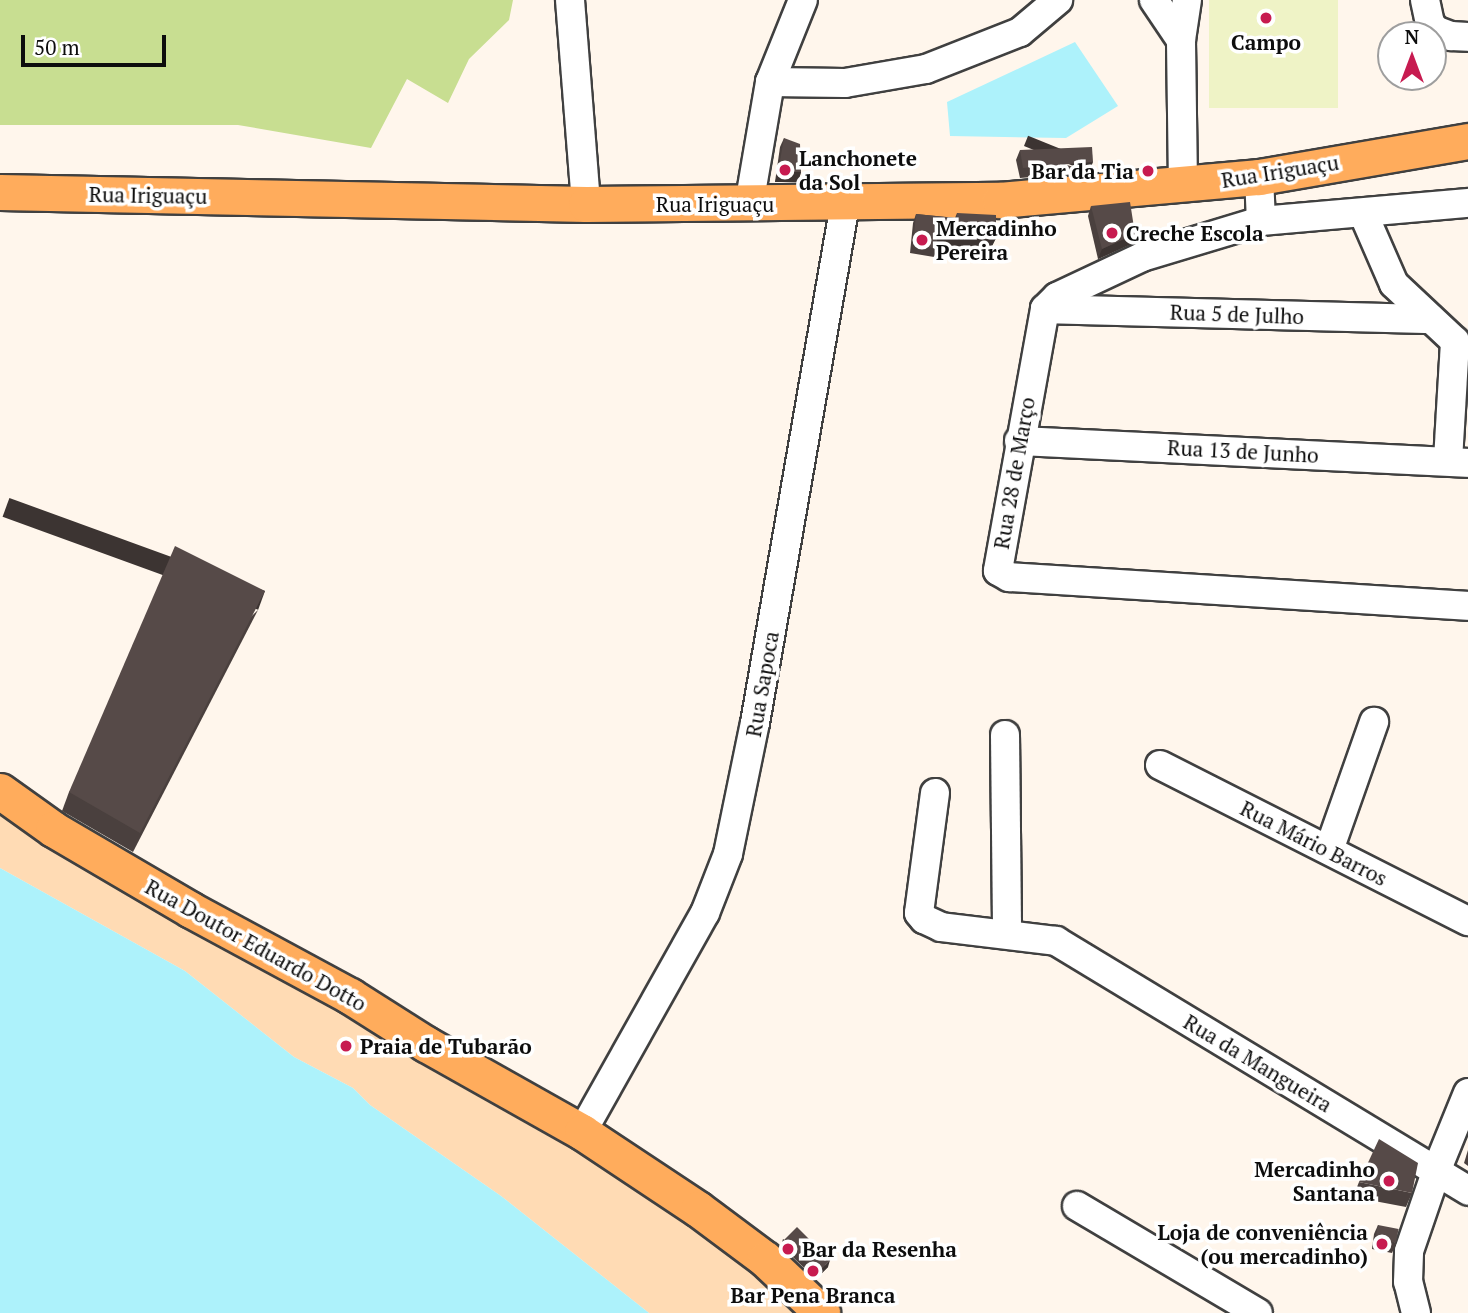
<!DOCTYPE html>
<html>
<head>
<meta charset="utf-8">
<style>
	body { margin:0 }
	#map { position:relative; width:1468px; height:1313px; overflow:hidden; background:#fff6ec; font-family:"PT Serif",serif }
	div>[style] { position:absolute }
	.forest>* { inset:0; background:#c8de91 }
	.sand>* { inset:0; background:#ffdbb4 }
	.pitch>* { inset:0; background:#eff3c6; transform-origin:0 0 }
	.water>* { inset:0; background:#adf2fb }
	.roads { filter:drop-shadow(2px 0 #404040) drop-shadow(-2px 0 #404040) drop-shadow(0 2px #404040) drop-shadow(0 -2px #404040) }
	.minor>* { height:28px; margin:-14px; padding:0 14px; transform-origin:14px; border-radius:14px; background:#fff }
	.major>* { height:35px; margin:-17.5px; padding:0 17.5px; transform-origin:17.5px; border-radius:17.5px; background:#ffac5c }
	.wall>* { inset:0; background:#4a403e }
	.shaded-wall>* { inset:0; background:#3c3432; transform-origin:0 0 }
	.building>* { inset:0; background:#564a48; transform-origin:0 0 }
	.dots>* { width:19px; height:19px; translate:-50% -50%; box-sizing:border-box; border:4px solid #fff; border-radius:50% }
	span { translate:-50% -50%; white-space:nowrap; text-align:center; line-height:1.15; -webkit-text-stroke:7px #fff; paint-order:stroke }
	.poi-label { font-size:21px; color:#0d0d0d; font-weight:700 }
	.left { translate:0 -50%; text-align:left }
	.right { translate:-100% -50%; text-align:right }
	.street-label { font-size:21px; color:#0d0d0d }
	.north { position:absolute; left:1377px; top:21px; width:70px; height:70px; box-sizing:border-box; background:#fff; border:2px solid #9e9e9e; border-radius:50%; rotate:0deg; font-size:19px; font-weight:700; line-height:28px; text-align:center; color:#0d0d0d }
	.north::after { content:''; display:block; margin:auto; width:24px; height:32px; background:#c71b50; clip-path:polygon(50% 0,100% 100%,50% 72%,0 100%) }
	.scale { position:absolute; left:21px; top:35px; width:145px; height:32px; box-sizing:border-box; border:4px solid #0d0d0d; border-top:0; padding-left:9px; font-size:21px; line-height:24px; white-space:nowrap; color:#0d0d0d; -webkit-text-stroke:5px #fff; paint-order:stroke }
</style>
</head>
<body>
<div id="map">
	<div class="forest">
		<div style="clip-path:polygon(0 0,513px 0,509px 20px,469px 59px,448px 103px,407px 79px,371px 148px,238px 125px,0 125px)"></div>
	</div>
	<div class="sand">
		<div style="clip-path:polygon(0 798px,669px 1203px,772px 1284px,801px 1313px,649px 1313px,501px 1196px,370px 1105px,353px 1088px,294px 1057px,185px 971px,0 868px)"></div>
	</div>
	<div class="pitch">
		<div style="left:1209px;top:0;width:129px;height:108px"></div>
	</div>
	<div class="water">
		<div style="clip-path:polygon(1075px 42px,1118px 106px,1066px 138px,950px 136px,947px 102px)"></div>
		<div style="clip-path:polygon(0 868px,185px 971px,294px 1057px,353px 1088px,370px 1105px,501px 1196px,649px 1313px,0 1313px)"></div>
	</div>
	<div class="roads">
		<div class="minor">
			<div style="left:570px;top:0;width:205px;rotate:85.5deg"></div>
			<div style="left:1154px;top:0;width:48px;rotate:56deg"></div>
			<div style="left:1425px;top:0;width:24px;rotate:78deg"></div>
			<div style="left:1430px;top:23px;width:9px;rotate:54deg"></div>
			<div style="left:1435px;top:30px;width:17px;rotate:21deg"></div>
			<div style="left:1451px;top:36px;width:17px;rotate:3deg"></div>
			<div style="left:770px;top:82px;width:75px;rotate:0.8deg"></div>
			<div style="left:845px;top:83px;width:82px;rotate:-9.8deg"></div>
			<div style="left:926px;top:69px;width:101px;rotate:-21.5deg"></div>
			<div style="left:1020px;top:32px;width:50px;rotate:-40.1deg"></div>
			<div style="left:1259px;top:177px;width:44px;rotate:87.4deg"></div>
			<div style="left:1261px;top:221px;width:124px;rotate:163.2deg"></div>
			<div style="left:1142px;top:257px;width:94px;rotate:154.8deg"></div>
			<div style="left:1057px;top:297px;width:17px;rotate:135deg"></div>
			<div style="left:1045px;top:309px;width:266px;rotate:100.2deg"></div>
			<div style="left:998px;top:571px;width:13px;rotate:29deg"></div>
			<div style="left:1009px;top:577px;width:460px;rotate:3.6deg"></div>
			<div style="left:1183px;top:185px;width:145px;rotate:-90.8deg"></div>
			<div style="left:1181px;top:40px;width:40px;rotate:-81.5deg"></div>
			<div style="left:749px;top:205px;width:125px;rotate:-80.3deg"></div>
			<div style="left:770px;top:82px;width:88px;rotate:-68.1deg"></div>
			<div style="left:1363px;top:213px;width:77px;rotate:66.4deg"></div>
			<div style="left:1394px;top:284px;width:83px;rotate:43.1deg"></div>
			<div style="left:1261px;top:221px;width:208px;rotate:-5deg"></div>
			<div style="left:1045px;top:309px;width:385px;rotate:1.5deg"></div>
			<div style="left:1019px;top:441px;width:450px;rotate:2.8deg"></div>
			<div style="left:1448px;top:460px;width:119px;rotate:-86.6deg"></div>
			<div style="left:1005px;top:735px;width:199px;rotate:89.4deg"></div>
			<div style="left:1160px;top:765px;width:345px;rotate:26.9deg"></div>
			<div style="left:935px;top:793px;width:121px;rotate:97.6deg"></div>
			<div style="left:919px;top:913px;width:8px;rotate:50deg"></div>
			<div style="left:924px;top:919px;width:19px;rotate:25deg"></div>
			<div style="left:941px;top:927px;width:116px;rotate:6.9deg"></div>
			<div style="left:1056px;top:941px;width:482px;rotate:31.2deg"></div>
			<div style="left:1329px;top:850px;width:136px;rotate:-70.6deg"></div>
			<div style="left:582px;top:1132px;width:251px;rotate:-60.7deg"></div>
			<div style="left:705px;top:913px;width:63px;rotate:-68.7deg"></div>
			<div style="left:728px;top:854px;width:134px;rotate:-78.4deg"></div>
			<div style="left:755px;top:723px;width:527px;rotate:-80.16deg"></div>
			<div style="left:1077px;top:1206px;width:210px;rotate:30.6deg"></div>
			<div style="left:1416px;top:1313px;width:32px;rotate:-104deg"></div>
			<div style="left:1408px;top:1282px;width:31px;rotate:-88deg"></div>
			<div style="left:1409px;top:1251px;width:87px;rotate:-71.1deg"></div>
			<div style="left:1437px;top:1169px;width:82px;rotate:-67.8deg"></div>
		</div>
		<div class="major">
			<div style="left:0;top:192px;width:586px;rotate:1.17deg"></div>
			<div style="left:586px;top:204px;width:414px;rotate:-0.6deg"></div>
			<div style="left:1000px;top:200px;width:260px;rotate:-5.1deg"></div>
			<div style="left:1259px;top:177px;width:212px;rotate:-9.8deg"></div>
			<div style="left:0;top:791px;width:65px;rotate:35.6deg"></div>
			<div style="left:53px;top:829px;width:160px;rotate:30.4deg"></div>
			<div style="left:191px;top:910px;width:181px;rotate:28.4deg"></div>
			<div style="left:350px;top:996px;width:90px;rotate:32.3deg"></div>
			<div style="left:426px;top:1044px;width:179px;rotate:29.4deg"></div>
			<div style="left:582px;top:1132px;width:139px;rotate:33.6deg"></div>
			<div style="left:698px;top:1209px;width:84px;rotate:36.7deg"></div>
			<div style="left:765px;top:1259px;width:79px;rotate:43.5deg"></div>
		</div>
	</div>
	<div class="wall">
		<div style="clip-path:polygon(784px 138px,801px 172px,798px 182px,775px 182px,780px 147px)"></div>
		<div style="clip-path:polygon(1020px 150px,1089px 172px,1020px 178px,1016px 160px)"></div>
		<div style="clip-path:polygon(1091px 206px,1131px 244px,1098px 259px,1088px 216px)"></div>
		<div style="clip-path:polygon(957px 213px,996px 238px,992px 246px,937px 248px,934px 257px,910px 253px,913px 223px,916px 214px,955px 218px)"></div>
		<div style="clip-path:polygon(258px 610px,133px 852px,62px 811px,69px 792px)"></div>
		<div style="clip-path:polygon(1468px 1150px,1468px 1166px,1464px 1163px)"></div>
		<div style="clip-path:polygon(1359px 1182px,1412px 1193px,1406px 1207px,1353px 1197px)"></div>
		<div style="clip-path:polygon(1378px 1225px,1396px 1244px,1392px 1253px,1372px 1249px,1374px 1234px)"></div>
		<div style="clip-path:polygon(783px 1239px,828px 1267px,816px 1279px,781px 1246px)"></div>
	</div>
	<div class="shaded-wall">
		<div style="left:1093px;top:162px;width:11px;height:70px;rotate:112deg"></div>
		<div style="clip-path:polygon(778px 172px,801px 172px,798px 182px,775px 182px)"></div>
		<div style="clip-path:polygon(1135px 234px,1131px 244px,1098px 259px,1102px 249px)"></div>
		<div style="clip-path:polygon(996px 238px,992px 246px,934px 248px,937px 239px)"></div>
		<div style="left:265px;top:591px;width:20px;height:272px;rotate:110deg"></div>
		<div style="clip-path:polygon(830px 1260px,828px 1267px,816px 1279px,818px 1273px)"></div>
	</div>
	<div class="building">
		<div style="clip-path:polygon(784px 138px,800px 144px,801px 172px,778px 172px)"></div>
		<div style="clip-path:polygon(1092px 147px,1093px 162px,1023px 168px,1020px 150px)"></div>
		<div style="clip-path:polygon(1130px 202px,1135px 234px,1102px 249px,1091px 206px)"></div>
		<div style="clip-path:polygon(957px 213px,996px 215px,996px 238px,937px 239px,937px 249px,913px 244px,916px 214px,957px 218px)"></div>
		<div style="clip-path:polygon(175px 546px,265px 591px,140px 833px,69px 792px)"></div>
		<div style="clip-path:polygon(1379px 1139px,1418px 1163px,1412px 1193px,1359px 1182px)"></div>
		<div style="left:1378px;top:1225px;width:21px;height:14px;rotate:11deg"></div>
		<div style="left:797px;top:1227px;width:47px;height:18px;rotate:45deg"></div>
	</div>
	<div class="dots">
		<div style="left:1266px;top:18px;background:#c71b50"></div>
		<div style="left:785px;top:170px;background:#c71b50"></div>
		<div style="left:1148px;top:171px;background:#c71b50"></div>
		<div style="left:1112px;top:233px;background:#c71b50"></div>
		<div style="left:922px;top:240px;background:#c71b50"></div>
		<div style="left:346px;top:1046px;background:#c71b50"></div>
		<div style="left:1389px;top:1181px;background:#c71b50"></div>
		<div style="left:1382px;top:1244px;background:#c71b50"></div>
		<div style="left:788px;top:1249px;background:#c71b50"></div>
		<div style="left:813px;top:1271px;background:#c71b50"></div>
	</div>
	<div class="poi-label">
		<span style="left:1266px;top:42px">Campo</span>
		<span class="left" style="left:799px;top:170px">Lanchonete<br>da Sol</span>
		<span class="right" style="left:1134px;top:171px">Bar da Tia</span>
		<span class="left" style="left:936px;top:240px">Mercadinho<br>Pereira</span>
		<span class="left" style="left:1126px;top:233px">Creche Escola</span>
		<span class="left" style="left:360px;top:1046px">Praia de Tubarão</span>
		<span class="right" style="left:1375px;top:1181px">Mercadinho<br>Santana</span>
		<span class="right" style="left:1368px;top:1244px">Loja de conveniência<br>(ou mercadinho)</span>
		<span class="left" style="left:802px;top:1249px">Bar da Resenha</span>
		<span style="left:813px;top:1295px">Bar Pena Branca</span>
	</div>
	<div class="street-label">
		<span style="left:1280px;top:171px;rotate:-9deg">Rua Iriguaçu</span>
		<span style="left:148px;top:195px;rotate:1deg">Rua Iriguaçu</span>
		<span style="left:715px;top:204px">Rua Iriguaçu</span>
		<span style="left:1237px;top:314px;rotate:2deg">Rua 5 de Julho</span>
		<span style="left:1243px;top:451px;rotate:3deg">Rua 13 de Junho</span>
		<span style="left:1014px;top:473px;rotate:-80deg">Rua 28 de Março</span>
		<span style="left:762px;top:684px;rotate:-80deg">Rua Sapoca</span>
		<span style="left:1314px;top:843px;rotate:27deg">Rua Mário Barros</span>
		<span style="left:256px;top:945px;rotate:29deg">Rua Doutor Eduardo Dotto</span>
		<span style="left:1258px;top:1063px;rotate:31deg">Rua da Mangueira</span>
	</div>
	<div class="north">N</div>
	<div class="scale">50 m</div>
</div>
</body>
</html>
